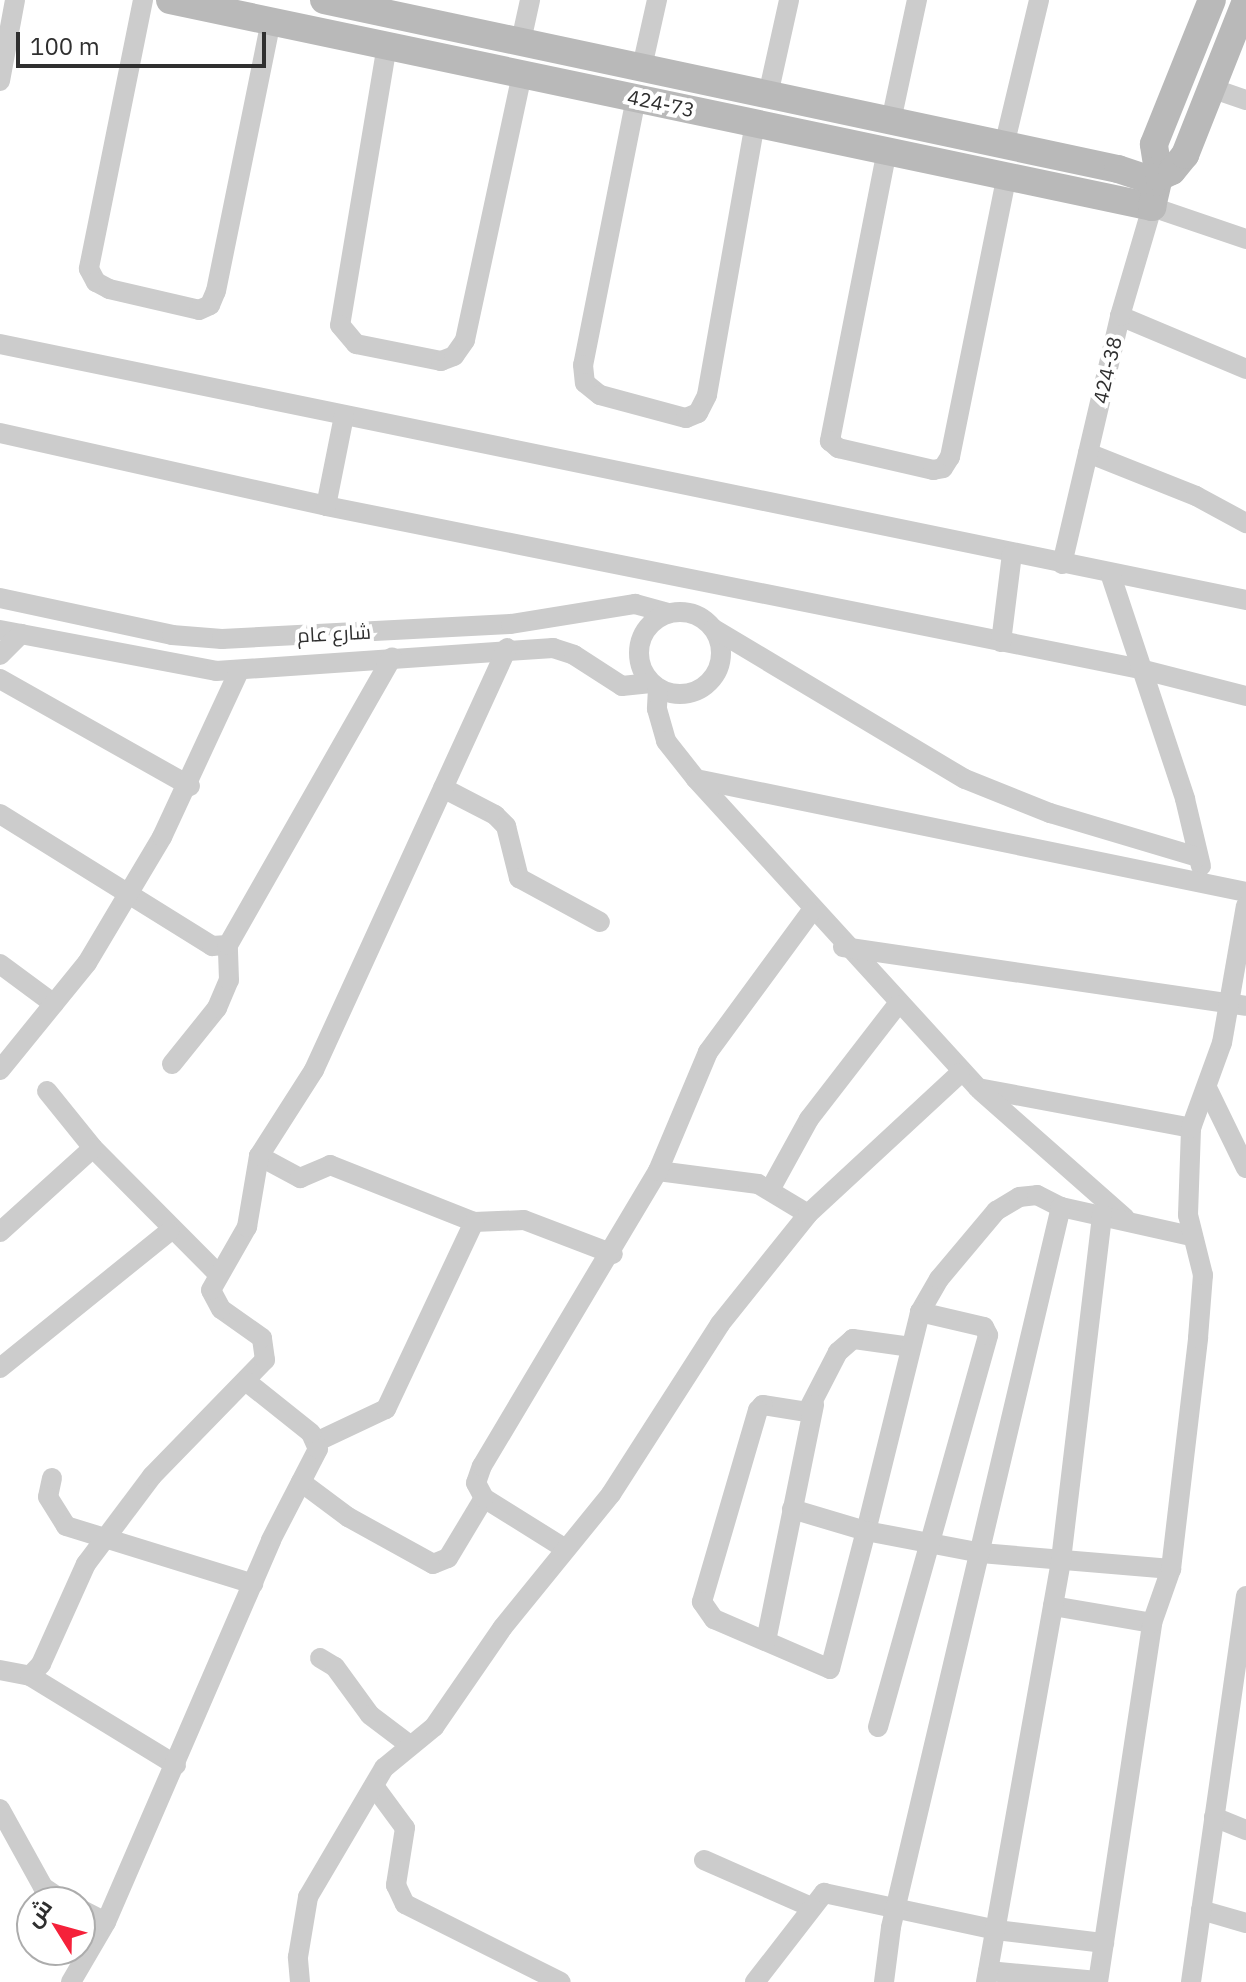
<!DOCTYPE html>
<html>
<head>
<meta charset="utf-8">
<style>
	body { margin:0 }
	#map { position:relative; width:1246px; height:1982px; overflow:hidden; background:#fff; font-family:"IBM Plex Sans",Cairo,sans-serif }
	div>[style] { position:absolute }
	.street>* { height:20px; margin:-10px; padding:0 10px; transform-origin:10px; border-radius:10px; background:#ccc }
	.street>.ring { margin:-10px; padding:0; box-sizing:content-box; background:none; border:20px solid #ccc; border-radius:50% }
	.secondary>* { height:28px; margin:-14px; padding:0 14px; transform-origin:14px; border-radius:14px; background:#b9b9b9 }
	span { translate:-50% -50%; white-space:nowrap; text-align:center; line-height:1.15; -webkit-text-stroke:8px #fff; paint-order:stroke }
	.street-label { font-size:20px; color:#2f2f2f }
	.north { position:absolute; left:16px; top:1886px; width:80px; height:80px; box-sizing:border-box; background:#fff; border:2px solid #acacac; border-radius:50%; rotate:307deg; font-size:22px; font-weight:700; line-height:32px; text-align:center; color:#2f2f2f }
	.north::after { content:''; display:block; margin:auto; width:28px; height:36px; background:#f5213a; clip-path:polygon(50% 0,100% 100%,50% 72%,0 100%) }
	.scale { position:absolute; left:16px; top:32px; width:250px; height:36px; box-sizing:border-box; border:4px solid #2f2f2f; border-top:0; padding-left:10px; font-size:24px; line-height:28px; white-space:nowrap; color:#2f2f2f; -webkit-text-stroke:6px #fff; paint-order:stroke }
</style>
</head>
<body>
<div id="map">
	<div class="street">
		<div style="left:143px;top:0;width:274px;rotate:101.4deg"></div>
		<div style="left:89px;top:269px;width:15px;rotate:62deg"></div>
		<div style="left:96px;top:282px;width:15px;rotate:28deg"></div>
		<div style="left:109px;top:289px;width:92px;rotate:13.1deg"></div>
		<div style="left:199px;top:310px;width:12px;rotate:-24deg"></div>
		<div style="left:210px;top:305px;width:15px;rotate:-67deg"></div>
		<div style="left:216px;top:291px;width:276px;rotate:-78.5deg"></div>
		<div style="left:521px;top:41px;width:42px;rotate:-77.6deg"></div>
		<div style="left:387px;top:45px;width:284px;rotate:99.5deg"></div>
		<div style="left:340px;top:325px;width:25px;rotate:50deg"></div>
		<div style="left:356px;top:344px;width:87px;rotate:11.3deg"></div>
		<div style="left:441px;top:361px;width:14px;rotate:-21deg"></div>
		<div style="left:454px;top:356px;width:19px;rotate:-55deg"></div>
		<div style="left:465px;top:340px;width:272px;rotate:-77.9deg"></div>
		<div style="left:642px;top:67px;width:69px;rotate:-77.4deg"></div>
		<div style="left:0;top:81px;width:82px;rotate:-79.5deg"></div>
		<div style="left:1211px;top:88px;width:37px;rotate:19deg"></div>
		<div style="left:768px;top:95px;width:97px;rotate:-77.5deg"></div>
		<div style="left:636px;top:98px;width:272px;rotate:101.2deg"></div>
		<div style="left:583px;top:365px;width:18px;rotate:84deg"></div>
		<div style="left:585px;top:383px;width:19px;rotate:39deg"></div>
		<div style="left:600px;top:395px;width:89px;rotate:15deg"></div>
		<div style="left:686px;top:418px;width:13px;rotate:-23deg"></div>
		<div style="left:698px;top:413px;width:20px;rotate:-63deg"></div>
		<div style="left:707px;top:395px;width:277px;rotate:-80deg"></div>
		<div style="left:891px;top:121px;width:124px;rotate:-77.9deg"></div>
		<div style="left:1004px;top:146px;width:150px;rotate:-76.5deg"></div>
		<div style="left:887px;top:150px;width:297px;rotate:101.1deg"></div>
		<div style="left:830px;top:441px;width:11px;rotate:41deg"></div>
		<div style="left:838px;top:448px;width:98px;rotate:13deg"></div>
		<div style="left:933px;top:470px;width:10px;rotate:-11deg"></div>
		<div style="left:943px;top:468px;width:13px;rotate:-58deg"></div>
		<div style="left:950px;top:457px;width:288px;rotate:-78.6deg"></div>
		<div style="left:1120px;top:316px;width:137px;rotate:22.8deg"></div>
		<div style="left:0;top:344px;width:1272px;rotate:11.61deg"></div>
		<div style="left:0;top:433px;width:334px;rotate:12.6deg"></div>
		<div style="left:326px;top:506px;width:830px;rotate:11.32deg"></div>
		<div style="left:1140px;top:669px;width:109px;rotate:14.3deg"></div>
		<div style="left:1088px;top:453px;width:116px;rotate:21.7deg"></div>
		<div style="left:1196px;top:496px;width:57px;rotate:28.4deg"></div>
		<div style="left:326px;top:506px;width:92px;rotate:-78.7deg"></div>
		<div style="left:1062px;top:564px;width:255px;rotate:-76.8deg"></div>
		<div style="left:1120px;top:316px;width:114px;rotate:-73.6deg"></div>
		<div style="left:1152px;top:207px;width:99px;rotate:18.8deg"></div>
		<div style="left:1111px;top:576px;width:235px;rotate:71.6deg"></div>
		<div style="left:1185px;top:799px;width:69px;rotate:76.6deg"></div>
		<div style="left:0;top:598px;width:176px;rotate:12.1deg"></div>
		<div style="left:172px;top:635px;width:50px;rotate:4.6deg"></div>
		<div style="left:222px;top:639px;width:289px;rotate:-3deg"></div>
		<div style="left:511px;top:624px;width:126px;rotate:-9.2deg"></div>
		<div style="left:635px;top:604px;width:34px;rotate:15deg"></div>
		<div class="ring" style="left:639px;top:612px;width:62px;height:62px"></div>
		<div style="left:714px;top:629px;width:292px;rotate:30.9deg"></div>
		<div style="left:965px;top:779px;width:92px;rotate:21.8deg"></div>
		<div style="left:1050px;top:813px;width:154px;rotate:16.6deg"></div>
		<div style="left:0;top:630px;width:220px;rotate:10.7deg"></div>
		<div style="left:216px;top:671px;width:338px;rotate:-3.9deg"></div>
		<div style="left:553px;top:648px;width:22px;rotate:18deg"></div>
		<div style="left:574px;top:655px;width:57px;rotate:32.9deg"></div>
		<div style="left:622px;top:686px;width:29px;rotate:-6deg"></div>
		<div style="left:1001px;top:642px;width:89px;rotate:-82.9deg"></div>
		<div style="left:0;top:655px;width:30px;rotate:-45deg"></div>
		<div style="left:0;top:679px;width:218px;rotate:29.4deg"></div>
		<div style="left:658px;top:688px;width:21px;rotate:93deg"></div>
		<div style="left:657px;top:709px;width:33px;rotate:74deg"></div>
		<div style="left:666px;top:741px;width:48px;rotate:51.7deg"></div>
		<div style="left:696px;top:779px;width:418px;rotate:47.6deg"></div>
		<div style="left:978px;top:1088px;width:217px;rotate:10.6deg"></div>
		<div style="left:696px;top:779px;width:561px;rotate:11.61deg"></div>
		<div style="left:443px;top:788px;width:59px;rotate:27.4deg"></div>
		<div style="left:495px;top:815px;width:16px;rotate:45deg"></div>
		<div style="left:506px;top:826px;width:54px;rotate:76deg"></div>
		<div style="left:519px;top:878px;width:92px;rotate:28.5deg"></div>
		<div style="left:0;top:814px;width:250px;rotate:31.9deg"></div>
		<div style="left:212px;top:946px;width:16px;rotate:-4deg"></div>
		<div style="left:843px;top:947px;width:407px;rotate:8.3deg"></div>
		<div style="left:0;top:964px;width:67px;rotate:36.5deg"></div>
		<div style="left:172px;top:1064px;width:72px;rotate:-51.2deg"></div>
		<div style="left:217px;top:1008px;width:30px;rotate:-67deg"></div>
		<div style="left:229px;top:980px;width:35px;rotate:-92deg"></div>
		<div style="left:228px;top:945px;width:331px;rotate:-60.3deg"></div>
		<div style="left:0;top:1070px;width:138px;rotate:-50.9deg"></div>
		<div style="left:87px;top:963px;width:147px;rotate:-59.2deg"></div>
		<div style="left:162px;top:837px;width:183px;rotate:-65.1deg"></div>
		<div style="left:1207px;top:1088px;width:89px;rotate:64deg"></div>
		<div style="left:47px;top:1091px;width:73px;rotate:51.1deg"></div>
		<div style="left:93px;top:1148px;width:177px;rotate:45.2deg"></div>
		<div style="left:981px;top:1091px;width:192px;rotate:41.4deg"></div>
		<div style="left:259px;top:1156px;width:47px;rotate:28.2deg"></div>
		<div style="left:300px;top:1178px;width:33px;rotate:-23deg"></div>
		<div style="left:330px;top:1165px;width:155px;rotate:21.6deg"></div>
		<div style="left:474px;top:1222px;width:50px;rotate:-2.3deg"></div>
		<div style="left:524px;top:1220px;width:95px;rotate:20.9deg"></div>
		<div style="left:658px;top:1171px;width:101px;rotate:7.4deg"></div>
		<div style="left:758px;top:1184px;width:58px;rotate:31deg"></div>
		<div style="left:770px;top:1190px;width:81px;rotate:-61.2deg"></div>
		<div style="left:809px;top:1119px;width:144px;rotate:-52.3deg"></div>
		<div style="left:0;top:1232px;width:125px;rotate:-42.1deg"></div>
		<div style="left:911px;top:1347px;width:59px;rotate:-172.1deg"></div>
		<div style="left:853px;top:1339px;width:20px;rotate:139deg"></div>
		<div style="left:838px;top:1352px;width:68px;rotate:117.3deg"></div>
		<div style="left:807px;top:1412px;width:45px;rotate:-171deg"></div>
		<div style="left:763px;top:1405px;width:7px;rotate:135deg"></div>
		<div style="left:758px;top:1410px;width:200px;rotate:106.3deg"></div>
		<div style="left:702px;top:1602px;width:21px;rotate:55deg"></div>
		<div style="left:714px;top:1619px;width:126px;rotate:23.3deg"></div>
		<div style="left:830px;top:1669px;width:143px;rotate:-75.4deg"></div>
		<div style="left:866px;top:1531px;width:226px;rotate:-76.1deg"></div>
		<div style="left:920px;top:1312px;width:38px;rotate:-60deg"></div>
		<div style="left:939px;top:1279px;width:89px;rotate:-50deg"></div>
		<div style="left:996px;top:1211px;width:27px;rotate:-31deg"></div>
		<div style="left:1019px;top:1197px;width:18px;rotate:-6deg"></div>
		<div style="left:1037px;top:1195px;width:27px;rotate:27deg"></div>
		<div style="left:1061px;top:1207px;width:133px;rotate:12.6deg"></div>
		<div style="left:0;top:1368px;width:218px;rotate:-38.9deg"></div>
		<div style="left:318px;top:1441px;width:75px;rotate:-25.2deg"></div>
		<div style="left:386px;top:1409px;width:207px;rotate:-64.8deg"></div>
		<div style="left:52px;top:1478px;width:19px;rotate:102deg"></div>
		<div style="left:48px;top:1497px;width:34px;rotate:58deg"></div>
		<div style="left:66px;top:1526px;width:196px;rotate:17.2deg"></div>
		<div style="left:301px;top:1482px;width:59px;rotate:36.7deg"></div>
		<div style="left:348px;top:1517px;width:97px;rotate:28.9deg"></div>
		<div style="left:433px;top:1564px;width:16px;rotate:-22deg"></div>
		<div style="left:448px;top:1558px;width:70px;rotate:-59deg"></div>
		<div style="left:792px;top:1509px;width:77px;rotate:16.6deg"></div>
		<div style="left:866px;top:1531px;width:117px;rotate:10.8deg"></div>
		<div style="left:981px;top:1553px;width:191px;rotate:4.8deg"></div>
		<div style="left:564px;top:1548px;width:94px;rotate:-148deg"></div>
		<div style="left:484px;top:1498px;width:17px;rotate:-118deg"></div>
		<div style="left:476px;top:1483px;width:18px;rotate:-71deg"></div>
		<div style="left:482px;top:1466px;width:344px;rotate:-59.2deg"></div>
		<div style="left:658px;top:1171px;width:129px;rotate:-67.2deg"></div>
		<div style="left:708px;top:1052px;width:174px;rotate:-53.7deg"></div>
		<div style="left:1053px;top:1606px;width:100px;rotate:9.7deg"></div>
		<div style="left:766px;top:1641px;width:241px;rotate:-78.5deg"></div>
		<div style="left:320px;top:1658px;width:17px;rotate:31deg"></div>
		<div style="left:335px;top:1667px;width:59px;rotate:53.9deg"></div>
		<div style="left:370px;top:1715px;width:51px;rotate:37.1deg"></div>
		<div style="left:0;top:1670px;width:31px;rotate:11deg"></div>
		<div style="left:30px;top:1676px;width:16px;rotate:-47deg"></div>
		<div style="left:41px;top:1664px;width:110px;rotate:-65.8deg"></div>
		<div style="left:86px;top:1564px;width:110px;rotate:-53.1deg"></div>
		<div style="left:152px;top:1476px;width:162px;rotate:-45.8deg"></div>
		<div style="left:265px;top:1360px;width:22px;rotate:-98deg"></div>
		<div style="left:262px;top:1338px;width:50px;rotate:-144.7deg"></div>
		<div style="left:221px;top:1309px;width:21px;rotate:-118deg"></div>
		<div style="left:211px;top:1290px;width:73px;rotate:-60.3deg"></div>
		<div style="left:247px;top:1227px;width:72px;rotate:-80.4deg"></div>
		<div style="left:259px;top:1156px;width:102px;rotate:-57.4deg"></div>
		<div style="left:314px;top:1070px;width:464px;rotate:-65.4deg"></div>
		<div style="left:30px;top:1676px;width:171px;rotate:31.4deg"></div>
		<div style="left:878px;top:1727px;width:407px;rotate:-74.3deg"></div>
		<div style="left:988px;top:1335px;width:9px;rotate:-117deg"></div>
		<div style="left:984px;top:1327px;width:66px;rotate:-166.8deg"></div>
		<div style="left:374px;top:1786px;width:52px;rotate:53.6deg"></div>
		<div style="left:405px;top:1828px;width:58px;rotate:99deg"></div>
		<div style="left:396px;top:1885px;width:21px;rotate:65deg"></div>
		<div style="left:405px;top:1904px;width:174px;rotate:26.6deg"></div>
		<div style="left:0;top:1809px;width:89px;rotate:61.1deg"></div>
		<div style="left:43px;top:1887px;width:27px;rotate:34deg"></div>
		<div style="left:1214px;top:1817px;width:35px;rotate:22deg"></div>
		<div style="left:704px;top:1860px;width:115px;rotate:23.7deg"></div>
		<div style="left:80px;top:1909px;width:29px;rotate:27deg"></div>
		<div style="left:1201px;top:1910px;width:47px;rotate:16.1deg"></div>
		<div style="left:988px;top:1971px;width:110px;rotate:5.2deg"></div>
		<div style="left:71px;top:1982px;width:69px;rotate:-59.7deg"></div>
		<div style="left:106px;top:1922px;width:416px;rotate:-66.6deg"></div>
		<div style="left:271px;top:1540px;width:102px;rotate:-62.7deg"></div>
		<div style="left:318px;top:1449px;width:17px;rotate:-114deg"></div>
		<div style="left:311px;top:1433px;width:82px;rotate:-141.4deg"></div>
		<div style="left:300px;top:1982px;width:25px;rotate:-95deg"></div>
		<div style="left:298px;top:1957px;width:61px;rotate:-80.5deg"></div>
		<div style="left:308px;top:1897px;width:150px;rotate:-59.5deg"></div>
		<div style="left:384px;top:1768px;width:65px;rotate:-39.4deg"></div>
		<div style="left:434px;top:1727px;width:121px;rotate:-55.4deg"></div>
		<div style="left:503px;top:1627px;width:171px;rotate:-50.9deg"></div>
		<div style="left:611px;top:1494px;width:202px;rotate:-57.3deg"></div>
		<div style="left:720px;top:1324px;width:141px;rotate:-51.3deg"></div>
		<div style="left:808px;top:1214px;width:207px;rotate:-42.8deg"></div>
		<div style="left:755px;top:1982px;width:113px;rotate:-52.2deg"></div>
		<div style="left:824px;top:1893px;width:176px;rotate:12.1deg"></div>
		<div style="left:996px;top:1930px;width:109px;rotate:6.9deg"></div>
		<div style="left:884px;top:1982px;width:55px;rotate:-82.7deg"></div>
		<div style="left:891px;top:1927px;width:740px;rotate:-76.72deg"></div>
		<div style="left:986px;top:1982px;width:429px;rotate:-79.9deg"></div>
		<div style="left:1061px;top:1560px;width:348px;rotate:-83.2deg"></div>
		<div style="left:1098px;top:1982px;width:363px;rotate:-81.4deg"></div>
		<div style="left:1152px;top:1623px;width:57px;rotate:-70.6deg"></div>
		<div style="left:1171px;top:1569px;width:233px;rotate:-83.3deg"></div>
		<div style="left:1198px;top:1338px;width:63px;rotate:-85.5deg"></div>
		<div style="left:1203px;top:1275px;width:62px;rotate:-104deg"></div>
		<div style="left:1188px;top:1215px;width:87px;rotate:-88deg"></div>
		<div style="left:1191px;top:1128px;width:90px;rotate:-70deg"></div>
		<div style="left:1222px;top:1043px;width:139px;rotate:-80.1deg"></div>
		<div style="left:1191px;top:1982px;width:390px;rotate:-81.9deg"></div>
	</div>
	<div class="secondary">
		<div style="left:170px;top:0;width:1004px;rotate:11.9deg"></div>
		<div style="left:1152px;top:207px;width:31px;rotate:-77deg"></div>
		<div style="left:1159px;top:177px;width:33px;rotate:-99deg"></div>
		<div style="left:1154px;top:144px;width:155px;rotate:-68.1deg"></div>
		<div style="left:324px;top:0;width:812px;rotate:12.02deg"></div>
		<div style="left:1118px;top:169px;width:41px;rotate:18.4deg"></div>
		<div style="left:1159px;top:177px;width:14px;rotate:-25deg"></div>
		<div style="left:1172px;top:171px;width:21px;rotate:-51deg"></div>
		<div style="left:1185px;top:155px;width:166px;rotate:-68.4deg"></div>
	</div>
	<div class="street-label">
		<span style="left:661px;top:103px;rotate:12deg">424-73</span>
		<span style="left:1107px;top:370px;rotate:-77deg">424-38</span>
		<span style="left:334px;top:633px;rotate:-3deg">شارع عام</span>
	</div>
	<div class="north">ش</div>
	<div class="scale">100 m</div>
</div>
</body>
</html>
